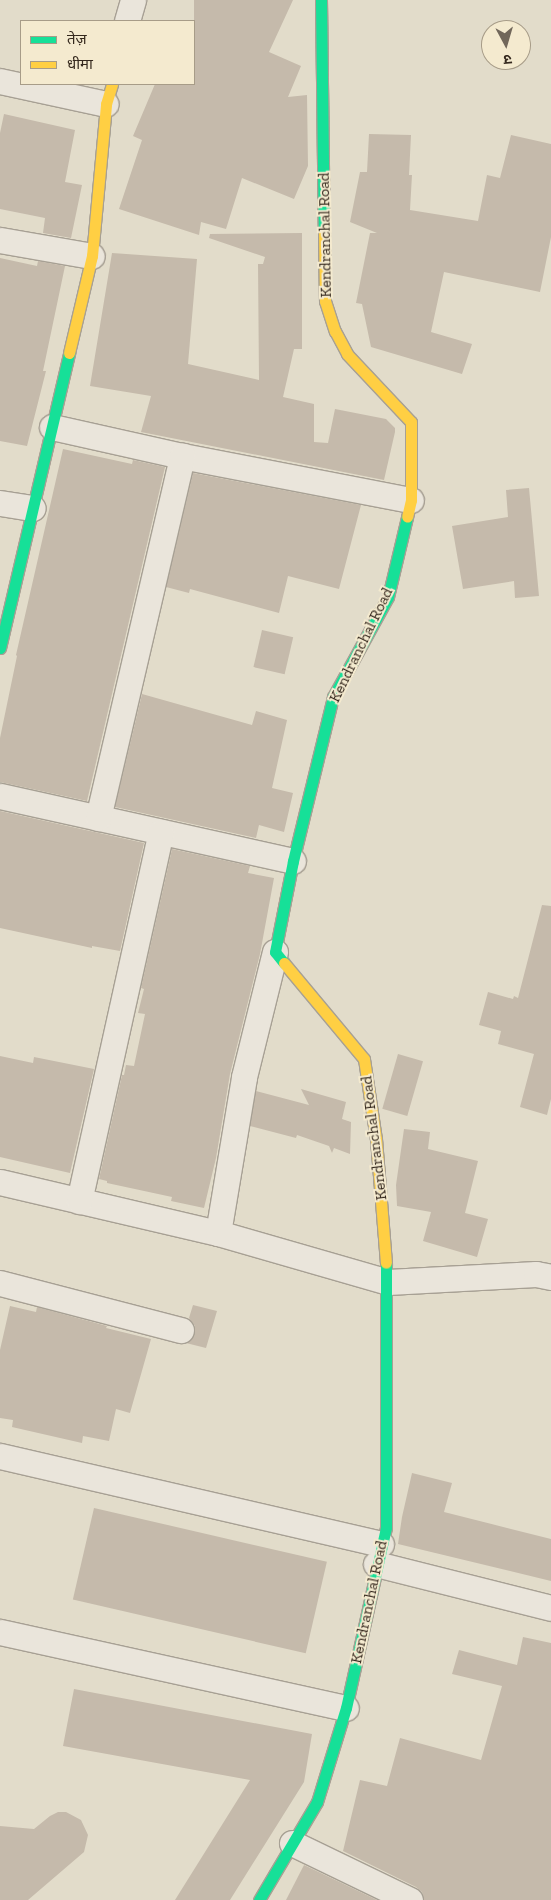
<!DOCTYPE html>
<html>
<head>
<meta charset="utf-8">
<style>
	body { margin:0 }
	#map { position:relative; width:551px; height:1900px; overflow:hidden; background:#e2dcca; font-family:"Zilla Slab","Noto Sans Devanagari",serif }
	div>[style] { position:absolute }
	.building>* { inset:0; background:#c5baab; transform-origin:0 0 }
	.roads { filter:drop-shadow(1px 0 #a7a094) drop-shadow(-1px 0 #a7a094) drop-shadow(0 1px #a7a094) drop-shadow(0 -1px #a7a094) }
	.street>* { height:25px; margin:-12.5px; padding:0 12.5px; transform-origin:12.5px; border-radius:12.5px; background:#eae5db }
	.fast>* { height:11px; margin:-5.5px; padding:0 5.5px; transform-origin:5.5px; border-radius:5.5px; background:#16e098 }
	.slow>* { height:11px; margin:-5.5px; padding:0 5.5px; transform-origin:5.5px; border-radius:5.5px; background:#ffcf43 }
	span { translate:-50% -50%; white-space:nowrap; text-align:center; line-height:1.15; -webkit-text-stroke:4px #f4eacf; paint-order:stroke }
	.street-label { font-size:16px; color:#34281d }
	.legend { position:absolute; left:20px; top:20px; width:175px; height:65px; box-sizing:border-box; background:#f4eacf; border:1px solid #a79c88; margin:0; padding:6px 9px; list-style:none; font-size:15px; color:#34281d }
	.legend li { display:flex; align-items:center; gap:10px; height:25px }
	.legend b { width:25px; border:1px solid #a79c88 }
	.north { position:absolute; left:481px; top:20px; width:50px; height:50px; box-sizing:border-box; background:#f4eacf; border:1px solid #a79c88; border-radius:50%; rotate:174deg; font-size:14px; font-weight:700; line-height:20px; text-align:center; color:#34281d }
	.north::after { content:''; display:block; margin:auto; width:18px; height:22px; background:#71675a; clip-path:polygon(50% 0,100% 100%,50% 72%,0 100%) }
</style>
</head>
<body>
<div id="map">
	<div class="building">
		<div style="clip-path:polygon(194px 0,293px 0,269px 52px,301px 66px,288px 97px,307px 95px,308px 166px,294px 199px,242px 178px,226px 229px,201px 222px,199px 235px,119px 209px,142px 140px,133px 136px,155px 84px,194px 84px)"></div>
		<div style="clip-path:polygon(4px 114px,75px 130px,65px 182px,82px 185px,71px 238px,43px 233px,45px 218px,0 209px,0 133px)"></div>
		<div style="clip-path:polygon(369px 134px,411px 135px,409px 175px,412px 175px,410px 210px,478px 221px,487px 175px,500px 178px,511px 135px,551px 144px,551px 237px,540px 292px,444px 272px,431px 332px,472px 344px,462px 374px,371px 347px,362px 304px,356px 303px,370px 233px,377px 233px,350px 222px,360px 172px,367px 172px)"></div>
		<div style="clip-path:polygon(302px 233px,302px 349px,294px 349px,283px 397px,314px 404px,314px 442px,328px 443px,335px 409px,386px 419px,395px 428px,395px 432px,384px 480px,141px 432px,151px 396px,90px 386px,112px 253px,197px 259px,188px 364px,259px 380px,258px 264px,263px 264px,265px 257px,209px 238px,210px 234px)"></div>
		<div style="clip-path:polygon(0 258px,37px 266px,38px 261px,65px 266px,43px 371px,46px 371px,27px 446px,0 441px)"></div>
		<div style="clip-path:polygon(63px 449px,132px 464px,133px 460px,165px 467px,87px 801px,0 782px,0 738px,17px 656px,16px 655px)"></div>
		<div style="clip-path:polygon(193px 473px,361px 505px,339px 589px,288px 576px,279px 613px,190px 589px,189px 593px,166px 587px)"></div>
		<div style="clip-path:polygon(529px 488px,539px 596px,515px 598px,514px 581px,463px 589px,452px 526px,508px 517px,506px 490px)"></div>
		<div style="left:262px;top:630px;width:32px;height:38px;rotate:13deg"></div>
		<div style="clip-path:polygon(142px 694px,252px 725px,256px 711px,287px 720px,272px 788px,293px 793px,284px 832px,259px 825px,256px 838px,115px 807px)"></div>
		<div style="clip-path:polygon(0 811px,144px 843px,120px 951px,92px 946px,92px 948px,0 928px)"></div>
		<div style="clip-path:polygon(172px 849px,250px 866px,248px 873px,274px 878px,260px 954px,230px 1074px,216px 1158px,204px 1208px,171px 1201px,172px 1197px,107px 1183px,107px 1181px,99px 1179px,122px 1075px,124px 1075px,126px 1065px,134px 1066px,145px 1014px,138px 1013px,144px 989px,141px 988px)"></div>
		<div style="clip-path:polygon(542px 905px,551px 906px,551px 1099px,547px 1115px,520px 1107px,534px 1054px,498px 1044px,501px 1031px,479px 1025px,488px 992px,513px 999px,514px 996px,518px 998px)"></div>
		<div style="left:398px;top:1054px;width:26px;height:57px;rotate:16deg"></div>
		<div style="clip-path:polygon(0 1056px,33px 1063px,34px 1057px,94px 1069px,70px 1173px,0 1157px)"></div>
		<div style="clip-path:polygon(301px 1089px,346px 1102px,342px 1119px,351px 1122px,350px 1154px,334px 1148px,332px 1153px,329px 1146px,297px 1135px,296px 1138px,250px 1126px,256px 1091px,309px 1105px)"></div>
		<div style="clip-path:polygon(404px 1129px,430px 1132px,428px 1149px,478px 1161px,465px 1213px,488px 1219px,477px 1257px,423px 1241px,431px 1212px,397px 1206px,396px 1185px)"></div>
		<div style="clip-path:polygon(193px 1305px,217px 1311px,206px 1348px,186px 1343px,195px 1333px,195px 1326px,189px 1318px)"></div>
		<div style="clip-path:polygon(10px 1306px,36px 1312px,37px 1307px,107px 1326px,106px 1328px,151px 1339px,130px 1413px,116px 1409px,109px 1441px,83px 1436px,82px 1443px,12px 1427px,13px 1420px,0 1418px,0 1350px)"></div>
		<div style="clip-path:polygon(412px 1473px,452px 1483px,444px 1512px,551px 1539px,551px 1581px,398px 1544px,402px 1517px)"></div>
		<div style="left:94px;top:1508px;width:239px;height:94px;rotate:13deg"></div>
		<div style="clip-path:polygon(523px 1637px,551px 1643px,551px 1900px,424px 1900px,422px 1892px,416px 1887px,343px 1851px,360px 1780px,387px 1786px,400px 1738px,481px 1760px,502px 1686px,452px 1674px,459px 1650px,517px 1665px)"></div>
		<div style="clip-path:polygon(74px 1689px,312px 1734px,304px 1782px,230px 1900px,175px 1900px,250px 1780px,63px 1746px)"></div>
		<div style="clip-path:polygon(58px 1812px,66px 1812px,81px 1820px,88px 1835px,84px 1852px,28px 1900px,0 1900px,0 1826px,34px 1829px,50px 1816px)"></div>
		<div style="clip-path:polygon(304px 1865px,377px 1900px,286px 1900px)"></div>
	</div>
	<div class="roads">
		<div class="street">
			<div style="left:127px;top:21px;width:22px;rotate:-74deg"></div>
			<div style="left:0;top:81px;width:108px;rotate:12.2deg"></div>
			<div style="left:0;top:240px;width:93px;rotate:9.9deg"></div>
			<div style="left:52px;top:427px;width:133px;rotate:12.6deg"></div>
			<div style="left:182px;top:456px;width:233px;rotate:10.9deg"></div>
			<div style="left:0;top:503px;width:33px;rotate:9deg"></div>
			<div style="left:0;top:796px;width:300px;rotate:12.5deg"></div>
			<div style="left:98px;top:818px;width:372px;rotate:-76.9deg"></div>
			<div style="left:0;top:1182px;width:224px;rotate:13.2deg"></div>
			<div style="left:218px;top:1233px;width:177px;rotate:16.1deg"></div>
			<div style="left:388px;top:1282px;width:148px;rotate:-3.1deg"></div>
			<div style="left:536px;top:1274px;width:15px;rotate:11deg"></div>
			<div style="left:79px;top:1201px;width:378px;rotate:-77.5deg"></div>
			<div style="left:218px;top:1233px;width:158px;rotate:-80.5deg"></div>
			<div style="left:244px;top:1077px;width:129px;rotate:-76.1deg"></div>
			<div style="left:0;top:1283px;width:187px;rotate:14.6deg"></div>
			<div style="left:0;top:1456px;width:391px;rotate:13deg"></div>
			<div style="left:376px;top:1564px;width:180px;rotate:14.1deg"></div>
			<div style="left:0;top:1632px;width:354px;rotate:12.4deg"></div>
			<div style="left:292px;top:1843px;width:131px;rotate:25.8deg"></div>
		</div>
		<div class="fast">
			<div style="left:321px;top:0;width:230px;rotate:89.3deg"></div>
			<div style="left:0;top:648px;width:303px;rotate:-76.8deg"></div>
			<div style="left:284px;top:963px;width:14px;rotate:-129deg"></div>
			<div style="left:275px;top:952px;width:93px;rotate:-78.8deg"></div>
			<div style="left:293px;top:861px;width:169px;rotate:-76.3deg"></div>
			<div style="left:333px;top:697px;width:114px;rotate:-61.2deg"></div>
			<div style="left:388px;top:597px;width:82px;rotate:-76.6deg"></div>
			<div style="left:259px;top:1900px;width:114px;rotate:-59.4deg"></div>
			<div style="left:317px;top:1802px;width:98px;rotate:-72.9deg"></div>
			<div style="left:346px;top:1708px;width:185px;rotate:-77.5deg"></div>
			<div style="left:386px;top:1527px;width:264px;rotate:-90deg"></div>
		</div>
		<div class="slow">
			<div style="left:324px;top:230px;width:71px;rotate:89.2deg"></div>
			<div style="left:325px;top:301px;width:32px;rotate:72deg"></div>
			<div style="left:335px;top:331px;width:26px;rotate:62deg"></div>
			<div style="left:347px;top:354px;width:93px;rotate:46.7deg"></div>
			<div style="left:411px;top:422px;width:78px;rotate:90deg"></div>
			<div style="left:411px;top:500px;width:17px;rotate:103deg"></div>
			<div style="left:69px;top:353px;width:100px;rotate:-76.7deg"></div>
			<div style="left:92px;top:256px;width:153px;rotate:-84.7deg"></div>
			<div style="left:106px;top:104px;width:21px;rotate:-73deg"></div>
			<div style="left:284px;top:963px;width:125px;rotate:50.2deg"></div>
			<div style="left:364px;top:1059px;width:81px;rotate:81.5deg"></div>
			<div style="left:376px;top:1139px;width:124px;rotate:85.4deg"></div>
		</div>
	</div>
	<div class="street-label">
		<span style="left:325px;top:235px;rotate:-91deg">Kendranchal Road</span>
		<span style="left:361px;top:645px;rotate:-64deg">Kendranchal Road</span>
		<span style="left:374px;top:1138px;rotate:-97deg">Kendranchal Road</span>
		<span style="left:369px;top:1602px;rotate:-78deg">Kendranchal Road</span>
	</div>
	<ul class="legend">
	<li><b style="height:6px;background:#16e098"></b>तेज़</li>
	<li><b style="height:6px;background:#ffcf43"></b>धीमा</li>
	</ul>
	<div class="north">उ</div>
</div>
</body>
</html>
